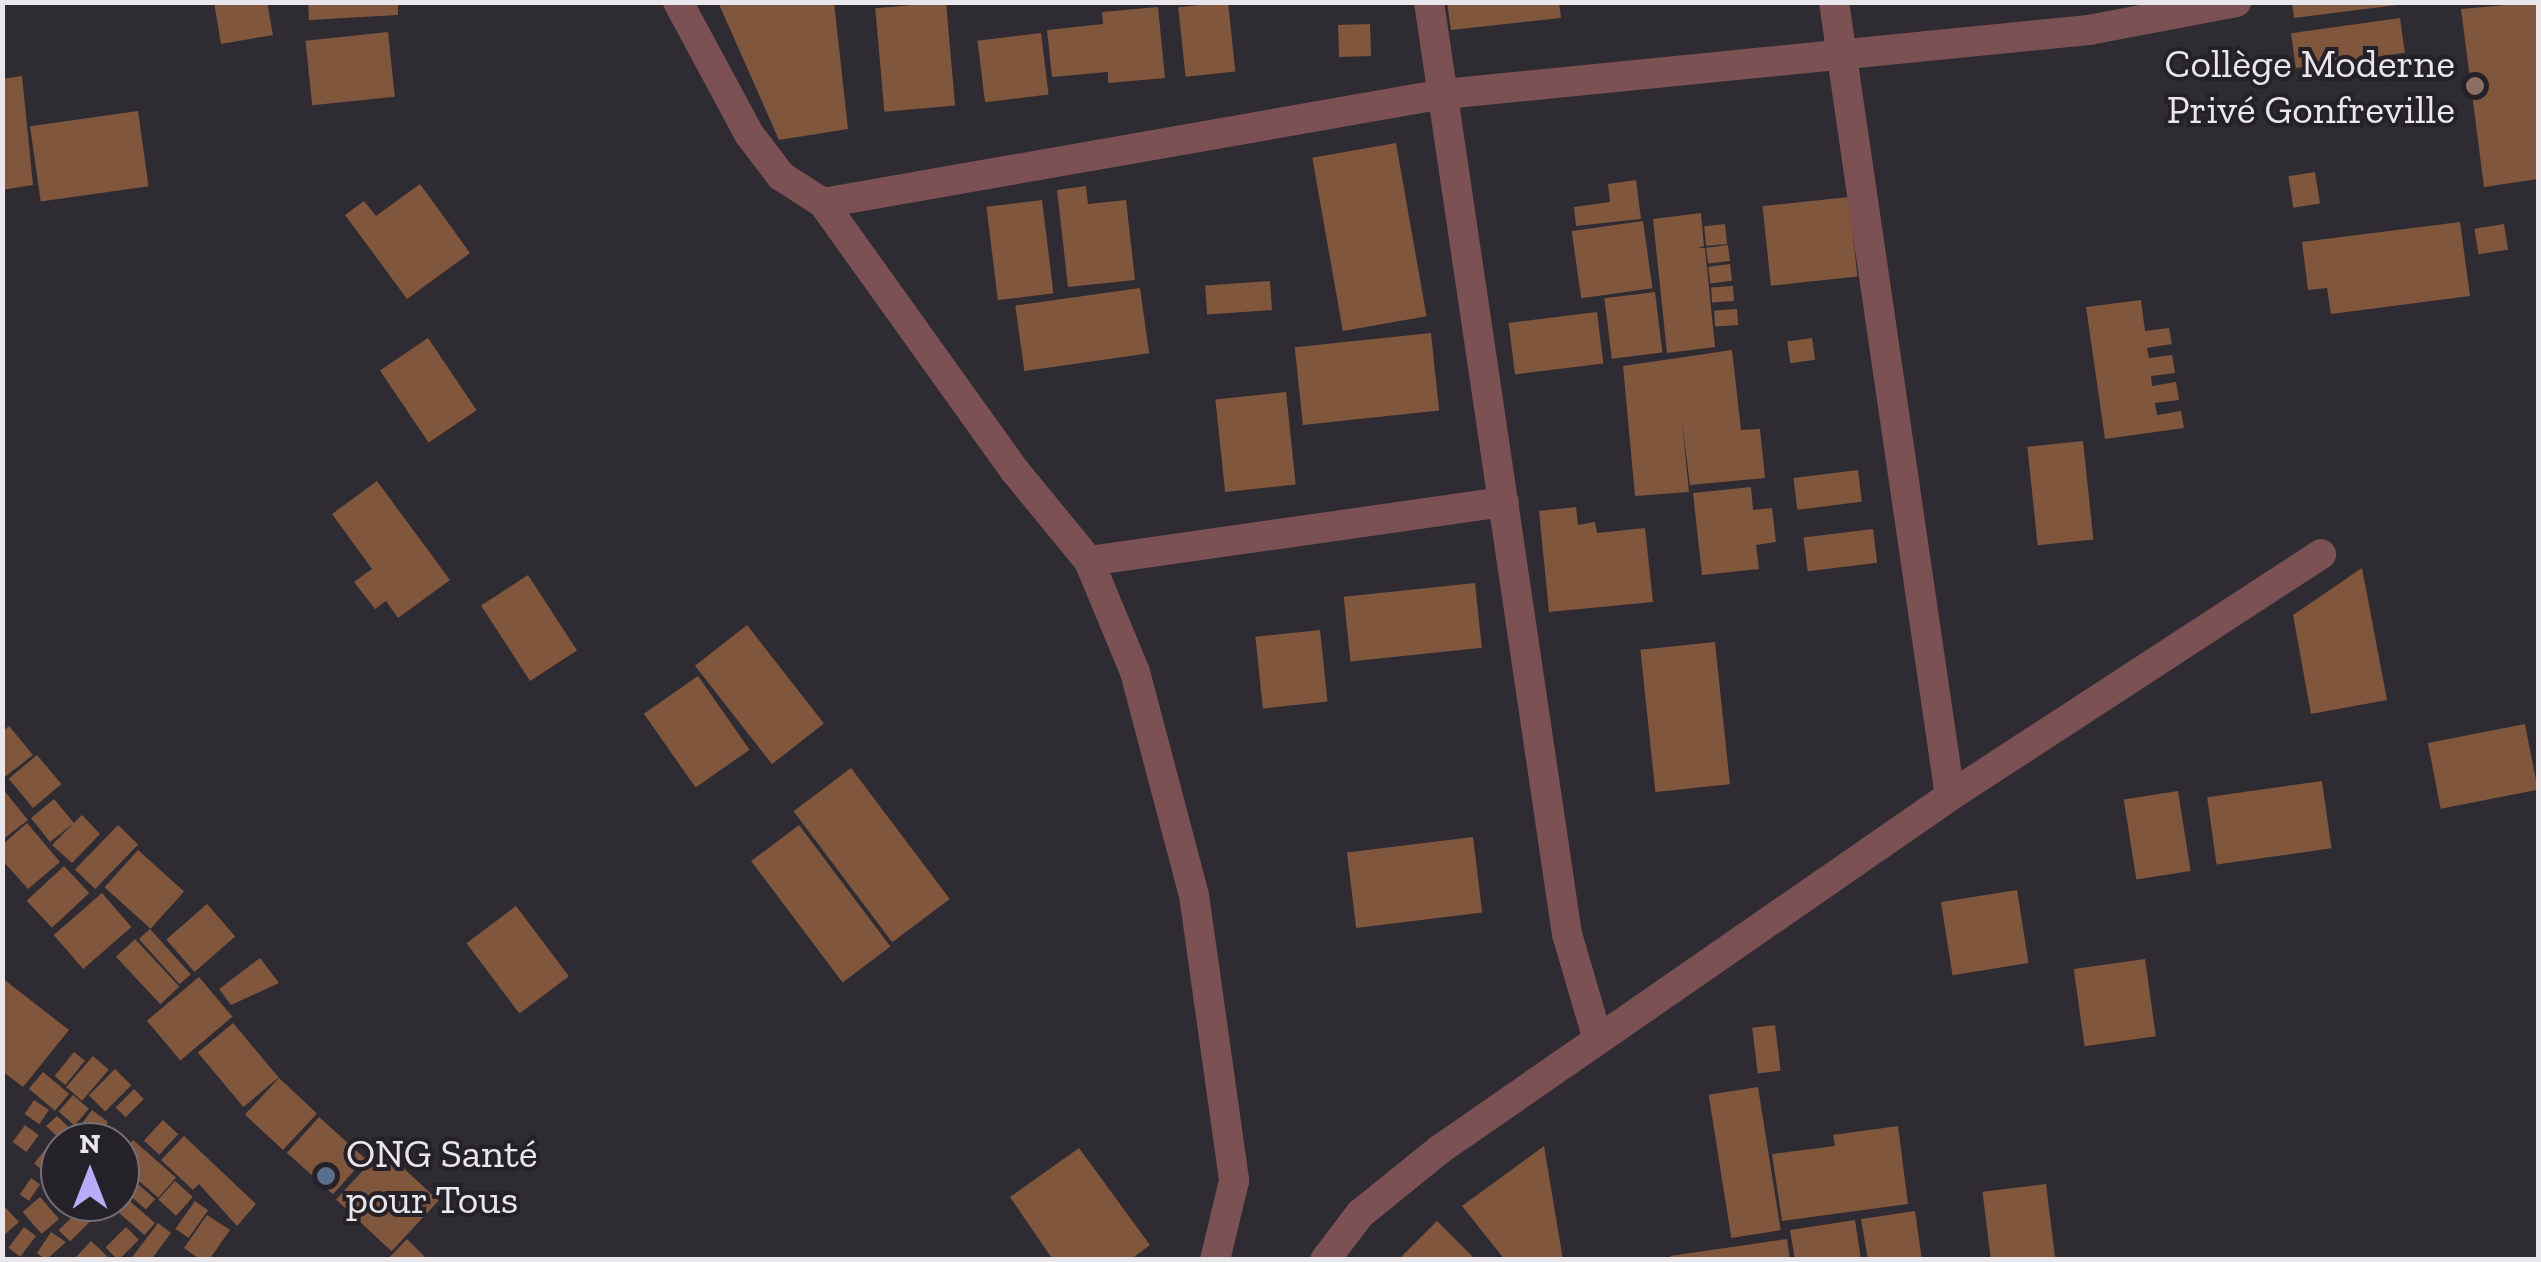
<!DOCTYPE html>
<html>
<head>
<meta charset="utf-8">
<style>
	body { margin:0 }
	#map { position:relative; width:2541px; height:1262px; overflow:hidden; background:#2f2b32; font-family:"Zilla Slab",serif }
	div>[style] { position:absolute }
	.building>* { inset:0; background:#80563d; transform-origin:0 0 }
	.street>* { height:30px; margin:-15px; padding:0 15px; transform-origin:15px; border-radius:15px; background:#7b5154 }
	.dots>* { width:28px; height:28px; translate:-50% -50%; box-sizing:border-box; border:5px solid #252128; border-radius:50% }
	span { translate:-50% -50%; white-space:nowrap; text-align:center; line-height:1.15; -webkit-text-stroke:8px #252128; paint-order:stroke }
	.poi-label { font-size:40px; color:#eae7ec }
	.right { translate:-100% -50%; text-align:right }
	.left { translate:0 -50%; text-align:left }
	.frame { position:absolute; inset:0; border:5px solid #eae7ec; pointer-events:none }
	.north { position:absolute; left:40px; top:1122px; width:100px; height:100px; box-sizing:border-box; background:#252128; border:2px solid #747076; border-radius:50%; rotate:0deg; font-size:28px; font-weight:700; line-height:40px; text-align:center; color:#eae7ec }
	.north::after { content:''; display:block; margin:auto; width:35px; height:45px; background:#b9abf7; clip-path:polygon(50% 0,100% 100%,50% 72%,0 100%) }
</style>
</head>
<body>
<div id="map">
	<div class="building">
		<div style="clip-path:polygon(214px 2px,267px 2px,273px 35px,221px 44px)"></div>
		<div style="clip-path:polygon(308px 2px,398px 2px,398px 15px,309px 20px)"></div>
		<div style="clip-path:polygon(718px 2px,834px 2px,848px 129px,779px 140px)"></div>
		<div style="left:946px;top:2px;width:104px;height:71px;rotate:85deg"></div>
		<div style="left:1228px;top:2px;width:70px;height:50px;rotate:84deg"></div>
		<div style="clip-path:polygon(1447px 2px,1559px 2px,1561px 18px,1451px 30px)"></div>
		<div style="clip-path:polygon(2292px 2px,2397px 2px,2397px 5px,2294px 18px)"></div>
		<div style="clip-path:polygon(2538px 2px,2538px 179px,2484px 187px,2461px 9px)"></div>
		<div style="clip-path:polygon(1158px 7px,1165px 78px,1108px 83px,1108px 72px,1052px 77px,1047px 30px,1103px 24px,1102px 12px)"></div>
		<div style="left:2400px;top:18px;width:35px;height:110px;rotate:82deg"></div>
		<div style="left:1370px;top:24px;width:32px;height:32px;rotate:88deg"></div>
		<div style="left:388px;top:32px;width:65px;height:83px;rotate:84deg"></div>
		<div style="left:1041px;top:33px;width:62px;height:64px;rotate:83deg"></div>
		<div style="clip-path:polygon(22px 76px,33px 185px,2px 190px,2px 79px)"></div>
		<div style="left:138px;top:111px;width:76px;height:109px;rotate:82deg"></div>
		<div style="left:1396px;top:143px;width:176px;height:85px;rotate:80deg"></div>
		<div style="left:2315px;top:172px;width:32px;height:27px;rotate:81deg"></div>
		<div style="clip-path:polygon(1636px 180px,1641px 219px,1576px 226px,1574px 207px,1610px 202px,1608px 184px)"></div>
		<div style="clip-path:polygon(420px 184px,470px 253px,407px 299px,345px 215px,364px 201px,376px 216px)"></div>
		<div style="clip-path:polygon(1086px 186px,1088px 204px,1126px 200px,1135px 280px,1068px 287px,1057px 190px)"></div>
		<div style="left:1849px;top:197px;width:80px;height:87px;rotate:84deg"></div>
		<div style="left:1042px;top:200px;width:94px;height:56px;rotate:83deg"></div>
		<div style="clip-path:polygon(1701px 213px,1704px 246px,1698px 248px,1705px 248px,1715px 347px,1667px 353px,1653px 219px)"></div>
		<div style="left:1643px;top:221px;width:68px;height:72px;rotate:82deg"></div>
		<div style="clip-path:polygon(2460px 222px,2470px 296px,2331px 314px,2327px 288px,2308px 290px,2302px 242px)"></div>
		<div style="left:1725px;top:224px;width:20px;height:21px;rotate:84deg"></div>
		<div style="left:2504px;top:224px;width:26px;height:30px;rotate:81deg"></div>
		<div style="left:1728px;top:245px;width:16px;height:22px;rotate:83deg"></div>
		<div style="left:1730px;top:264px;width:17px;height:22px;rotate:83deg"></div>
		<div style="left:1270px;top:281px;width:29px;height:65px;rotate:86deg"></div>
		<div style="left:1733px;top:286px;width:15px;height:22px;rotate:86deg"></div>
		<div style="left:1140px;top:288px;width:66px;height:126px;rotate:82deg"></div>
		<div style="left:1655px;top:292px;width:61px;height:51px;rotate:83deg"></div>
		<div style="clip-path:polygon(2141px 300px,2145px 331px,2169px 328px,2172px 344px,2147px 348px,2149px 358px,2172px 355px,2175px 373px,2151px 376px,2152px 386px,2176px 382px,2179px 400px,2155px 403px,2157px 415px,2181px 411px,2184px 428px,2105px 439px,2086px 307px)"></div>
		<div style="left:1737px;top:309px;width:16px;height:23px;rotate:86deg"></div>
		<div style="left:1597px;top:312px;width:52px;height:89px;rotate:83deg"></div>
		<div style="left:1431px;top:333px;width:78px;height:137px;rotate:84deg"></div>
		<div style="left:428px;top:338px;width:87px;height:58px;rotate:56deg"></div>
		<div style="left:1812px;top:338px;width:22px;height:25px;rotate:82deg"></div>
		<div style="clip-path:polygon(1732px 350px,1741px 430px,1760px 429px,1765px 478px,1690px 485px,1682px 422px,1689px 492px,1635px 496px,1623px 366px)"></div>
		<div style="left:1286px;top:392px;width:93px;height:71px;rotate:84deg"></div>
		<div style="left:2083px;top:441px;width:99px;height:56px;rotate:84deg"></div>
		<div style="left:1858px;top:470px;width:32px;height:65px;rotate:83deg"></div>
		<div style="clip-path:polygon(377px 481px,450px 580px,398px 618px,386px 601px,375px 609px,354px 582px,372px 569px,332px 514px)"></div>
		<div style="clip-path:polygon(1751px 487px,1753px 510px,1772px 508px,1776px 542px,1756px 545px,1759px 569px,1702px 575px,1693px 493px)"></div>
		<div style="clip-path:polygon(1576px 507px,1578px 525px,1595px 522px,1597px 533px,1645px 528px,1653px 602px,1549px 612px,1539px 511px)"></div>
		<div style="left:1873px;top:529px;width:34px;height:70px;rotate:83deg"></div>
		<div style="clip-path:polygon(2362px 568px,2387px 700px,2311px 714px,2293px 615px)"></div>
		<div style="left:528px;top:575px;width:90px;height:56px;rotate:57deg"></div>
		<div style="left:1475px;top:583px;width:65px;height:132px;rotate:84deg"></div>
		<div style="left:747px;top:625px;width:125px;height:66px;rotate:52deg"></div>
		<div style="left:1320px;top:630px;width:72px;height:65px;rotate:84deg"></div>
		<div style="left:1715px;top:642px;width:143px;height:75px;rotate:84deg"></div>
		<div style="left:698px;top:676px;width:90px;height:66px;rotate:55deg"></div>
		<div style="left:2525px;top:724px;width:67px;height:99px;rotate:79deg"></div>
		<div style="clip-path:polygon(9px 726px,33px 755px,2px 779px,2px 732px)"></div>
		<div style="left:37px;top:755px;width:38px;height:37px;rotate:50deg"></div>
		<div style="left:851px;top:768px;width:164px;height:72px;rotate:53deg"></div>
		<div style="left:2322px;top:781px;width:68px;height:116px;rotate:82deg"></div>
		<div style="clip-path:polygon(2px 788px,28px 820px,2px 840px)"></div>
		<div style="left:2178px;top:791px;width:81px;height:55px;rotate:81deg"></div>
		<div style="clip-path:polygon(54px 799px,74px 823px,82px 815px,100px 834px,72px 863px,52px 845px,74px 823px,50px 842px,31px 818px)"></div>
		<div style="clip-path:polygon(27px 823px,60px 862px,28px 889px,2px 860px,2px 845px)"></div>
		<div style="left:118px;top:825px;width:28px;height:62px;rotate:44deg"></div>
		<div style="left:799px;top:825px;width:152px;height:60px;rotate:53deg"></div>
		<div style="left:1473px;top:837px;width:76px;height:127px;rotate:83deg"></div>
		<div style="left:138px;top:850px;width:62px;height:50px;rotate:42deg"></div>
		<div style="left:64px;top:866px;width:37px;height:51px;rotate:47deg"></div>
		<div style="left:2017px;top:890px;width:74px;height:77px;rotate:81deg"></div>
		<div style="left:102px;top:893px;width:45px;height:64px;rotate:49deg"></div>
		<div style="left:207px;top:904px;width:43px;height:54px;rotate:49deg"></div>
		<div style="left:516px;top:906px;width:88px;height:62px;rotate:53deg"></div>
		<div style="left:150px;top:929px;width:61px;height:15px;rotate:48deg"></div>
		<div style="left:135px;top:939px;width:65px;height:26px;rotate:47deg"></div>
		<div style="clip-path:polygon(260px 958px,279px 983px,231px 1005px,219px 989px)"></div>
		<div style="left:2145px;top:959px;width:78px;height:72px;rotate:82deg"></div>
		<div style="left:199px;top:977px;width:52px;height:68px;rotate:50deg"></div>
		<div style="clip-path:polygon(2px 978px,69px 1030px,23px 1087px,2px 1071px)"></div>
		<div style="left:233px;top:1023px;width:71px;height:46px;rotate:50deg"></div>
		<div style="left:1775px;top:1025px;width:46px;height:23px;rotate:83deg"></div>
		<div style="left:74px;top:1052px;width:14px;height:31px;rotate:39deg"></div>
		<div style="left:93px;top:1056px;width:21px;height:41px;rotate:41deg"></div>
		<div style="left:115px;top:1069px;width:23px;height:37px;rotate:45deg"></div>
		<div style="left:43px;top:1072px;width:34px;height:22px;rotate:40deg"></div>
		<div style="left:279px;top:1078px;width:52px;height:50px;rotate:43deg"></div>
		<div style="left:1758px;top:1087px;width:145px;height:50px;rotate:81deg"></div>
		<div style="left:134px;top:1089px;width:14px;height:26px;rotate:45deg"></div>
		<div style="left:73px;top:1095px;width:21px;height:22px;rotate:41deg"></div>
		<div style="left:34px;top:1100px;width:18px;height:17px;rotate:34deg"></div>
		<div style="left:92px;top:1110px;width:20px;height:23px;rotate:37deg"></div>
		<div style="clip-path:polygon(57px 1116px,84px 1142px,63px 1142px,46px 1126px)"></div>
		<div style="left:319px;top:1117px;width:62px;height:48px;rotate:42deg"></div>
		<div style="left:163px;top:1120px;width:21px;height:28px;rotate:43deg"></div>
		<div style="left:25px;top:1125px;width:17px;height:21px;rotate:36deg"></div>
		<div style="clip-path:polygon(1898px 1126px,1908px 1204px,1782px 1221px,1772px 1154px,1835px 1146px,1833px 1135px)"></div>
		<div style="clip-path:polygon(184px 1136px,256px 1204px,237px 1226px,199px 1184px,193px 1190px,161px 1160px)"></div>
		<div style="left:133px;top:1140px;width:57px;height:27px;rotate:41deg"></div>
		<div style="clip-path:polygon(1544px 1146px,1563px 1260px,1505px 1260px,1462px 1206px)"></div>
		<div style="left:47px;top:1147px;width:16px;height:21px;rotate:38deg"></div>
		<div style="clip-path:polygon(1079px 1148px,1150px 1245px,1130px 1260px,1053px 1260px,1010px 1197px)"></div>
		<div style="left:383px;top:1149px;width:76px;height:69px;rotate:43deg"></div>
		<div style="left:31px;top:1178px;width:11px;height:20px;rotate:34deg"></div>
		<div style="left:131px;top:1178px;width:32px;height:14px;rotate:41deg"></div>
		<div style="left:175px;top:1181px;width:24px;height:25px;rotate:42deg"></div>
		<div style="left:2046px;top:1184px;width:77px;height:64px;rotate:83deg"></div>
		<div style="left:124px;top:1196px;width:41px;height:16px;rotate:41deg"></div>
		<div style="left:40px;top:1197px;width:29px;height:23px;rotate:49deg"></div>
		<div style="left:195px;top:1201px;width:16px;height:34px;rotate:35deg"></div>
		<div style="left:87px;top:1202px;width:16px;height:40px;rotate:45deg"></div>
		<div style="clip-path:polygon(2px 1204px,19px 1222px,2px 1237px)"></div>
		<div style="clip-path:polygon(1915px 1211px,1922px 1260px,1868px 1260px,1861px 1219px)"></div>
		<div style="clip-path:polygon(207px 1215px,230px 1230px,209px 1260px,201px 1260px,184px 1248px)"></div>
		<div style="clip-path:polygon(1855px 1220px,1861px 1260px,1795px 1260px,1790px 1230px)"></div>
		<div style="clip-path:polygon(1437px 1221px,1476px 1260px,1398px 1260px)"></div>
		<div style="clip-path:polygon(158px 1223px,171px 1233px,151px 1260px,130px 1260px)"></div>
		<div style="left:24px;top:1227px;width:15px;height:26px;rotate:37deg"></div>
		<div style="left:126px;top:1227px;width:18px;height:29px;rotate:45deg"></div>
		<div style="clip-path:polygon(51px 1232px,66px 1242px,46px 1260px,37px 1253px)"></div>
		<div style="clip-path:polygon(407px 1239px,428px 1260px,387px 1260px)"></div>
		<div style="clip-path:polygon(1787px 1239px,1790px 1260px,1671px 1260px,1670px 1256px)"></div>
		<div style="clip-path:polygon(91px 1241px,107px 1256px,104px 1260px,76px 1257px)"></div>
	</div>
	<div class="street">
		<div style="left:678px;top:2px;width:150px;rotate:61.7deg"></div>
		<div style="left:749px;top:134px;width:53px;rotate:52.7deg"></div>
		<div style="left:781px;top:176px;width:50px;rotate:32.7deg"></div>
		<div style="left:823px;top:203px;width:330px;rotate:54.4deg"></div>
		<div style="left:1015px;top:471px;width:117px;rotate:50.6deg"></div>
		<div style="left:1089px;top:561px;width:419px;rotate:-8.1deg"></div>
		<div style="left:1429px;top:2px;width:942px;rotate:81.58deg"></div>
		<div style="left:1567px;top:934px;width:110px;rotate:73.7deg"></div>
		<div style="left:1834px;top:2px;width:802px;rotate:81.69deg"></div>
		<div style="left:823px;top:203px;width:630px;rotate:-9.96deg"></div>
		<div style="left:1444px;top:94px;width:648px;rotate:-5.67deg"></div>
		<div style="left:2089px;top:30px;width:150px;rotate:-10.8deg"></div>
		<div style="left:1089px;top:561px;width:120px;rotate:67.5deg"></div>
		<div style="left:1135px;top:672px;width:231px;rotate:75.2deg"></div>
		<div style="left:1194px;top:895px;width:289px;rotate:82deg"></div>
		<div style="left:1234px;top:1181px;width:81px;rotate:103.5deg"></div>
		<div style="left:1325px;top:1260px;width:58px;rotate:-52.7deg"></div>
		<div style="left:1360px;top:1214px;width:102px;rotate:-39deg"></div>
		<div style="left:1439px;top:1150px;width:622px;rotate:-34.71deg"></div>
		<div style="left:1950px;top:796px;width:443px;rotate:-33.1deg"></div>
	</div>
	<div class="dots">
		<div style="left:2475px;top:86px;background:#8d6e63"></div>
		<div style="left:326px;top:1176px;background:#5c6f8a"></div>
	</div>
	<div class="poi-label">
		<span class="right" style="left:2455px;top:86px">Collège Moderne<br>Privé Gonfreville</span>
		<span class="left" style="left:346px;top:1176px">ONG Santé<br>pour Tous</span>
	</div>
	<div class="frame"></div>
	<div class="north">N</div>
</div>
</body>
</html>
